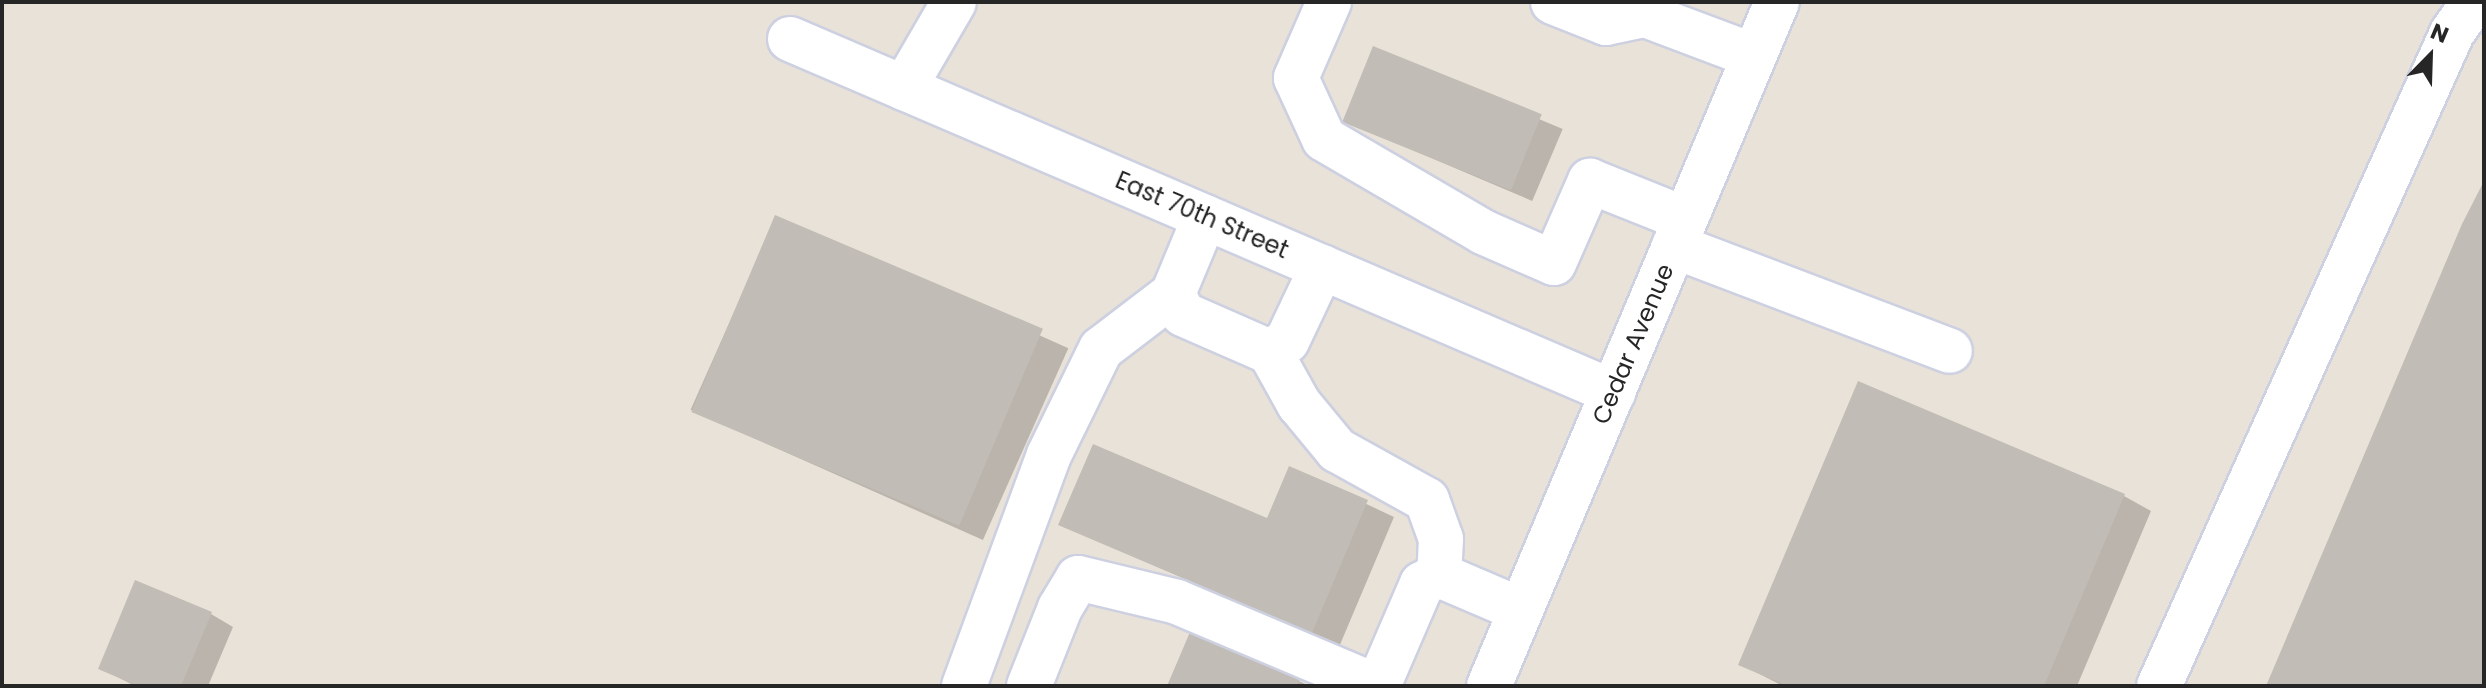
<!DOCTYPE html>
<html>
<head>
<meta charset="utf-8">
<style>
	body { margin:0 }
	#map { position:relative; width:2486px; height:688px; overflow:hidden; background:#e9e2d8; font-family:Poppins,sans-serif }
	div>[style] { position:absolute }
	.shadow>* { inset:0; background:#0003; transform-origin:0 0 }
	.building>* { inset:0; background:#c1bcb5; transform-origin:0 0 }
	.roads { filter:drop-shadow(2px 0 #cdd0e0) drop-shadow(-2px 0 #cdd0e0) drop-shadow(0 2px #cdd0e0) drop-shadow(0 -2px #cdd0e0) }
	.minor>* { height:44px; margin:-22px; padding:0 22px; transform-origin:22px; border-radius:22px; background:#fff }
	span { translate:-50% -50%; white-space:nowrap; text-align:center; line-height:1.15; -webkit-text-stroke:7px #fff; paint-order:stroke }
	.street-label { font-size:24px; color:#262626 }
	.frame { position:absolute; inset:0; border:4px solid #262626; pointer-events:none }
	.north { position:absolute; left:2390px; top:16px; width:80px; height:80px; -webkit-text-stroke:6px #fff; paint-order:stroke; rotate:23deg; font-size:22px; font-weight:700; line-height:32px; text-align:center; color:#262626 }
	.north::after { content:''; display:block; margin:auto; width:28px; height:36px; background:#262626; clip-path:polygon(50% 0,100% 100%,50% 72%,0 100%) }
</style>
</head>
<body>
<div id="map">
	<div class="shadow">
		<div style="left:1374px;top:49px;width:205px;height:78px;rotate:23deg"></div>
		<div style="left:776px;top:218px;width:320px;height:210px;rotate:24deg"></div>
		<div style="clip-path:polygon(1290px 468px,1394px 517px,1339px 647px,1061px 524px,1268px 520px)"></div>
		<div style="clip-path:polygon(2124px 496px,2151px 511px,2077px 686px,1783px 686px,1740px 664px)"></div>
		<div style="clip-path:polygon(211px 614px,233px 627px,208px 686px,135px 686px,100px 668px)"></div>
		<div style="clip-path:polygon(1191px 635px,1299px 681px,1309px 686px,1169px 686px)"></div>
	</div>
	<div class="building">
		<div style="left:1373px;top:46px;width:182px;height:82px;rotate:22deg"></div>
		<div style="clip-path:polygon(2484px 181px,2484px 686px,2266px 686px,2462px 224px)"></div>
		<div style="left:775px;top:215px;width:291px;height:214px;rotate:23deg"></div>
		<div style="clip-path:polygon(1858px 381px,2125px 494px,2044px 686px,1788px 686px,1738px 665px)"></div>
		<div style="clip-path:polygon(1093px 444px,1267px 518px,1289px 466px,1368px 500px,1312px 633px,1058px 525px)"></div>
		<div style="clip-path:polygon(135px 580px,212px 612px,181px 686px,138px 686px,98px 669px)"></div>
		<div style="clip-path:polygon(1190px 632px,1300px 679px,1297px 686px,1167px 686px)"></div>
	</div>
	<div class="roads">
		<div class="minor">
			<div style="left:1329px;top:2px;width:83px;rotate:113.5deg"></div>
			<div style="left:1296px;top:78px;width:67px;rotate:65.3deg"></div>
			<div style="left:1324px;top:139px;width:184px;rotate:30.3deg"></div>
			<div style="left:1483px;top:232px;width:77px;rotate:23.6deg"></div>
			<div style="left:1554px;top:263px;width:90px;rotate:-66.3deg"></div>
			<div style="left:1590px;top:181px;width:102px;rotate:21.8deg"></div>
			<div style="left:1553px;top:2px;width:57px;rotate:21.6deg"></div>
			<div style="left:1606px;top:23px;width:40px;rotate:-12deg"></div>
			<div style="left:1650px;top:2px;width:14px;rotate:111deg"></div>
			<div style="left:1645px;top:15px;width:116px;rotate:20.6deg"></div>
			<div style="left:790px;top:39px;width:896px;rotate:23.22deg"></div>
			<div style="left:904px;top:88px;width:99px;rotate:-59.8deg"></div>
			<div style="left:1205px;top:217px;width:83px;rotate:112.6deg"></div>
			<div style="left:1173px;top:294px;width:22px;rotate:63deg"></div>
			<div style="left:1183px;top:314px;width:95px;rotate:23.6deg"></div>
			<div style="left:1270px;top:352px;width:20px;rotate:-33deg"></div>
			<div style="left:1287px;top:341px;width:82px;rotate:-64.7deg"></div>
			<div style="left:1674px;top:246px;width:295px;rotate:20.8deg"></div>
			<div style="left:1270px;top:352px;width:60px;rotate:60.9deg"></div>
			<div style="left:1299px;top:404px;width:60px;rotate:50.4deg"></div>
			<div style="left:1337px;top:450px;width:103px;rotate:29.1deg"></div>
			<div style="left:1427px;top:500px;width:41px;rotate:70.3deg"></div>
			<div style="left:1441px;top:539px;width:36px;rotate:93deg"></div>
			<div style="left:964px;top:686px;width:246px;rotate:-69.8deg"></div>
			<div style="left:1049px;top:455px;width:118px;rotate:-63.9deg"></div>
			<div style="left:1101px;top:349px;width:91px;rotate:-37.4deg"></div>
			<div style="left:1029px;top:686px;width:84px;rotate:-68.3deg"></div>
			<div style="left:1060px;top:608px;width:35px;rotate:-59deg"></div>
			<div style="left:1078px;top:578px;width:102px;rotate:13.6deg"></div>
			<div style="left:1177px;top:602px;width:216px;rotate:22.9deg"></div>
			<div style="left:1378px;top:686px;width:111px;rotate:-66.7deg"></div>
			<div style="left:1422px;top:584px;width:19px;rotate:-28deg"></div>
			<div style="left:1439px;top:575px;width:89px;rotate:23.1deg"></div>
			<div style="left:1489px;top:686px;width:742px;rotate:-67.17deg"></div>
			<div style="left:2159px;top:686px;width:716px;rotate:-65.83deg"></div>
			<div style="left:2452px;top:33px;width:38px;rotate:-55deg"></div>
		</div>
	</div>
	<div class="street-label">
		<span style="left:1202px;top:215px;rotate:23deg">East 70th Street</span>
		<span style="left:1633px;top:344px;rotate:-67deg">Cedar Avenue</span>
	</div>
	<div class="frame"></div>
	<div class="north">N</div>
</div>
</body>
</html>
